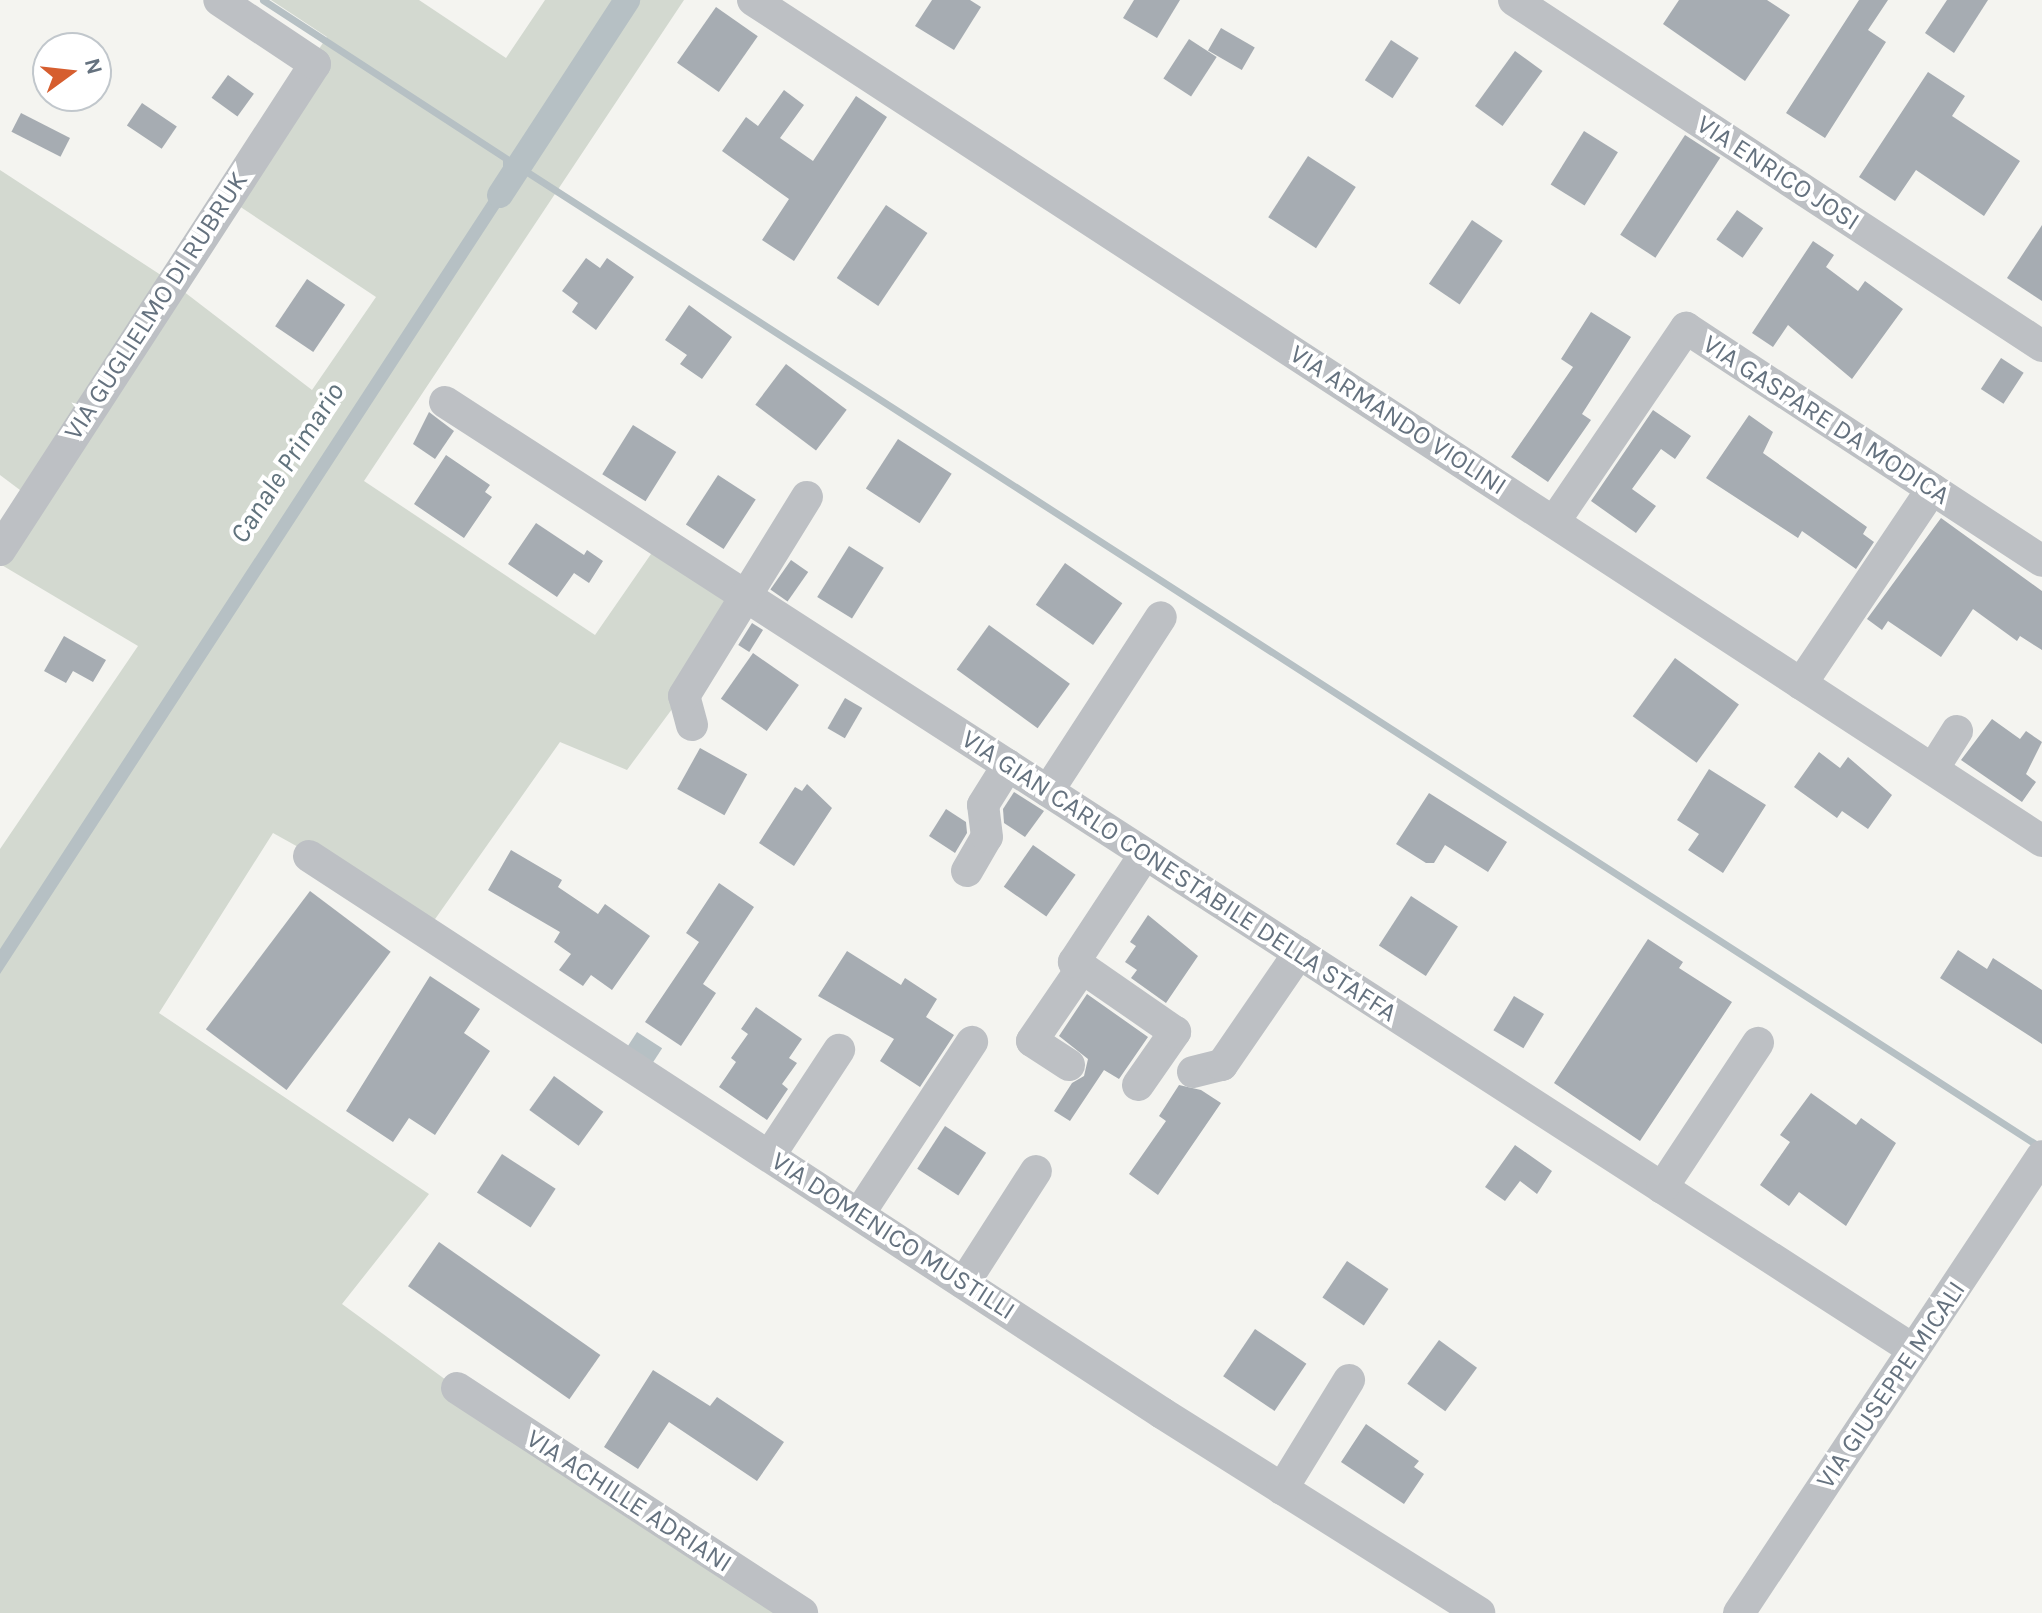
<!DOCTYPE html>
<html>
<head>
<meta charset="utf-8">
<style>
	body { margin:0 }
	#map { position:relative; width:2042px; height:1613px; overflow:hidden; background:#f4f4f0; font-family:Karla,sans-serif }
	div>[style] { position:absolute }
	.green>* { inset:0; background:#d3d9d0 }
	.water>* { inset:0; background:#b6c0c4; transform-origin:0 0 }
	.stream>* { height:7px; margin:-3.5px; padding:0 3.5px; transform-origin:3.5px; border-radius:3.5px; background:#b6c0c4 }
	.canal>* { height:26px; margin:-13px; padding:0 13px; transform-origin:13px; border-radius:13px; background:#b6c0c4 }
	.building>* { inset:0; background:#a6acb2; transform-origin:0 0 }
	.minor>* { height:32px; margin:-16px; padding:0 16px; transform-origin:16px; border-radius:16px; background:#bdc0c4 }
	span { translate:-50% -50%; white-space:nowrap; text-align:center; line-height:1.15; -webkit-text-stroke:8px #fff; paint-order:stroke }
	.street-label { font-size:26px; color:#65727f }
	.water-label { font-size:28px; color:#61737d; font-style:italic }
	.north { position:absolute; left:32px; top:32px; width:80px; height:80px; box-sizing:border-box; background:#fff; border:2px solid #c1c7cc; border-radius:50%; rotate:75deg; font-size:22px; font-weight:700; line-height:32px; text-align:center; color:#65727f }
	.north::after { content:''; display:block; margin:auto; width:28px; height:36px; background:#d65e2f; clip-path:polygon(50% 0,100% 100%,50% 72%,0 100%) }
</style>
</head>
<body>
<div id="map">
	<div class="green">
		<div style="clip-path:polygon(271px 0,419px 0,506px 58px,545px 0,684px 0,364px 481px,595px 635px,660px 541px,743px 594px,692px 682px,627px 770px,560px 742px,433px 922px,273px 833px,159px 1013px,429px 1194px,342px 1304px,457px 1388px,802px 1613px,0 1613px,0 849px,138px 646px,0 564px,32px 499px,0 475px,0 170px,170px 281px,312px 390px,376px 297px,221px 194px,327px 37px)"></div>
	</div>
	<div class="water">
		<div style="clip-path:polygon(503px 156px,529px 173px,514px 185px,0 974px,0 949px,503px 178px)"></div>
		<div style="left:637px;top:1032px;width:30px;height:17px;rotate:33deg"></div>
	</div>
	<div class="stream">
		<div style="left:263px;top:0;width:295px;rotate:33.1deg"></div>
		<div style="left:524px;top:170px;width:1804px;rotate:32.8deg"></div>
	</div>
	<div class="canal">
		<div style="left:500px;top:195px;width:233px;rotate:-56.9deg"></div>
	</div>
	<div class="building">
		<div style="clip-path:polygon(932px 0,970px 0,981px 7px,954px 50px,915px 26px)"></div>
		<div style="clip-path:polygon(1134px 0,1180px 0,1157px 38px,1123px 18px)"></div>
		<div style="clip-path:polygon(1679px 0,1767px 0,1790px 15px,1745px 81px,1663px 24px)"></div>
		<div style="clip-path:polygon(1859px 0,1888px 0,1868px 30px,1886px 42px,1825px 138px,1786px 113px)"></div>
		<div style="clip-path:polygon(1947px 0,1988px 0,1954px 53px,1925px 33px)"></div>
		<div style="left:716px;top:7px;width:51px;height:68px;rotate:35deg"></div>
		<div style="left:1221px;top:28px;width:39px;height:26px;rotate:30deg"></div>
		<div style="left:1189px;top:39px;width:33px;height:47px;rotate:33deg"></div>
		<div style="left:1391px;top:40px;width:33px;height:48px;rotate:33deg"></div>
		<div style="left:1515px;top:51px;width:34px;height:68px;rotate:36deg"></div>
		<div style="clip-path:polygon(1928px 72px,1965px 96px,1952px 116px,2020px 161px,1984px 216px,1916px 170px,1895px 201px,1859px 177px)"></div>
		<div style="left:228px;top:75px;width:32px;height:28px;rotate:36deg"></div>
		<div style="clip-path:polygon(784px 90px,804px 105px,780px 138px,813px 161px,856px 96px,887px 117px,794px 261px,762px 240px,789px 199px,722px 151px,746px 117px,758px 126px)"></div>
		<div style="left:142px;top:103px;width:42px;height:27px;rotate:34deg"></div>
		<div style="left:21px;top:113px;width:55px;height:21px;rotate:27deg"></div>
		<div style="left:1584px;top:131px;width:40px;height:63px;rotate:32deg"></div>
		<div style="left:1685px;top:135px;width:42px;height:119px;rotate:33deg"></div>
		<div style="left:1308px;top:156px;width:57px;height:73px;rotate:33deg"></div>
		<div style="left:886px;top:205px;width:50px;height:88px;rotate:34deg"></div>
		<div style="left:1737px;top:210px;width:32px;height:36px;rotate:35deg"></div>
		<div style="left:1472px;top:220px;width:37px;height:77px;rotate:34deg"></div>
		<div style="clip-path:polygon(2042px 225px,2042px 301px,2007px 278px)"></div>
		<div style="clip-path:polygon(1813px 241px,1834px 255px,1826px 267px,1858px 291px,1865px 281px,1903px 309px,1852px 379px,1788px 325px,1773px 347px,1752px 333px)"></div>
		<div style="clip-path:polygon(586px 258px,600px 268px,607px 258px,634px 277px,596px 330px,572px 312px,578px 303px,562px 291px)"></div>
		<div style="left:307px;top:279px;width:46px;height:57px;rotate:34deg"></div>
		<div style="clip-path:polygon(689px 305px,732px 337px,702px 379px,680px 364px,687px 355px,665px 340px)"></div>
		<div style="clip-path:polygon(1591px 312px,1631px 337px,1582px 414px,1591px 420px,1548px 482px,1511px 457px,1573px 367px,1561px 359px)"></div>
		<div style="left:2001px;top:358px;width:27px;height:37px;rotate:33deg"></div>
		<div style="left:786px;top:364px;width:76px;height:51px;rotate:37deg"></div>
		<div style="clip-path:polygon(1653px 410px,1691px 436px,1675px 459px,1661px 449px,1632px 489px,1656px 506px,1636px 533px,1591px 501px)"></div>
		<div style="clip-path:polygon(429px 412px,454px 431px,435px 459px,413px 444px)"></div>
		<div style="clip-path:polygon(1749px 415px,1773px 432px,1763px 453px,1867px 527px,1863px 534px,1874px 542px,1856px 569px,1802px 531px,1798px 538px,1706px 478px)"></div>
		<div style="left:633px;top:425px;width:51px;height:58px;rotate:32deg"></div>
		<div style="left:898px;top:439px;width:64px;height:59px;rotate:33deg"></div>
		<div style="clip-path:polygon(446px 455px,490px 485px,485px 492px,492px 497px,464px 538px,414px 504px)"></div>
		<div style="left:718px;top:475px;width:45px;height:59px;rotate:33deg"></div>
		<div style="clip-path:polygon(1941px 518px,2042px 591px,2042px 650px,2020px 636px,2017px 641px,1973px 609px,1941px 657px,1888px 621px,1882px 630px,1867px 619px)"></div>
		<div style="clip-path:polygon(536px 523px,584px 555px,587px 550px,603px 561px,589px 583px,574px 573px,557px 597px,508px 564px)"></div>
		<div style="left:849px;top:546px;width:41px;height:60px;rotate:32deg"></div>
		<div style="left:791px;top:560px;width:21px;height:36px;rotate:35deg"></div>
		<div style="left:1065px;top:563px;width:70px;height:51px;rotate:35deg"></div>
		<div style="left:752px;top:623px;width:13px;height:26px;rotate:32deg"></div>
		<div style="left:989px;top:625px;width:100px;height:55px;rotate:36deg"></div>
		<div style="clip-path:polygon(64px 636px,106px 660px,93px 682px,73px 671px,66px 683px,44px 671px)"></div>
		<div style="left:753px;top:653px;width:56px;height:56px;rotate:35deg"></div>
		<div style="left:1675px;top:658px;width:79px;height:72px;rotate:36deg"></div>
		<div style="left:845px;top:698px;width:20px;height:35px;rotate:30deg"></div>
		<div style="clip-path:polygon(1992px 719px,2020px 739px,2026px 731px,2042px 742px,2026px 774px,2036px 782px,2022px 802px,1961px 760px)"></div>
		<div style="left:700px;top:748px;width:54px;height:47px;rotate:29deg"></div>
		<div style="clip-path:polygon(1819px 752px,1840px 768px,1848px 757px,1892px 795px,1868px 829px,1842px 811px,1837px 818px,1794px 787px)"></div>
		<div style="clip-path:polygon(1709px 769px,1766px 805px,1723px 873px,1688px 850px,1699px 834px,1677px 820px)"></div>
		<div style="clip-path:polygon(807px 784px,832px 808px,794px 866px,759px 843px,795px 787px,802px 791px)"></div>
		<div style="clip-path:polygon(1014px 792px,1044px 811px,1025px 837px,1004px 823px,1003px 809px)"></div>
		<div style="clip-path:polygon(1429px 793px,1507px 842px,1488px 872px,1445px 845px,1434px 863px,1426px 863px,1396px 844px)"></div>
		<div style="clip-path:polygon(946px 809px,966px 822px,967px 833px,955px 853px,929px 836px)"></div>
		<div style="left:1033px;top:845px;width:52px;height:51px;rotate:35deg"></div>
		<div style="clip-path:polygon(511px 850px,562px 880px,558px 887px,598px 914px,605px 904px,650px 936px,612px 990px,591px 975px,583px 986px,559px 970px,571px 954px,554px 942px,560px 932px,488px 890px)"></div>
		<div style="clip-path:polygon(719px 883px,754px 907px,703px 984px,716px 993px,681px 1046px,645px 1022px,699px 942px,686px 933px)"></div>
		<div style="left:310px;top:891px;width:101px;height:173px;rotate:37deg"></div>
		<div style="left:1411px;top:896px;width:56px;height:59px;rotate:33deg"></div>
		<div style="clip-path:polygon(1148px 915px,1198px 956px,1166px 1003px,1131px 978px,1137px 970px,1125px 962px,1136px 946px,1130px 942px)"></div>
		<div style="clip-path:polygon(1648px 939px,1683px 962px,1679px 968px,1732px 1002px,1640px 1141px,1554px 1083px)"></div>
		<div style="clip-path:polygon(1958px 950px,1987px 969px,1993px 958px,2042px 990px,2042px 1044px,1940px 978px)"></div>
		<div style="clip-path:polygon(847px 951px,901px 985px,905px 978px,937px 999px,926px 1017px,954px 1035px,920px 1087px,880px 1061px,894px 1039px,818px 996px)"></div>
		<div style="clip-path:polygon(430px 976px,480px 1009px,464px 1033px,490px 1051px,435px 1135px,409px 1118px,393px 1142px,346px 1111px)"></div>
		<div style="clip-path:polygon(1087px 994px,1148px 1037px,1119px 1079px,1104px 1070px,1070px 1121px,1054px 1111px,1072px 1083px,1084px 1076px,1088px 1059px,1059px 1036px)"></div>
		<div style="left:1514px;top:996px;width:35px;height:40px;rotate:31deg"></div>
		<div style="clip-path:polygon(756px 1007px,802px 1039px,789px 1058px,797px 1063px,782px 1084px,788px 1089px,767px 1120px,719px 1087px,736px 1062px,731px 1058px,748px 1034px,741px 1029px)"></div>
		<div style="left:554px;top:1076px;width:61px;height:42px;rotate:36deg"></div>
		<div style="clip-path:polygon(1179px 1085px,1201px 1090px,1221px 1103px,1158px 1195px,1129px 1174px,1166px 1121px,1159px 1116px)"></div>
		<div style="clip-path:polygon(1811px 1093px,1856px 1125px,1861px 1118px,1896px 1143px,1846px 1226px,1799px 1192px,1789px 1206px,1760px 1185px,1790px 1142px,1780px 1135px)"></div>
		<div style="left:945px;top:1126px;width:49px;height:51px;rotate:33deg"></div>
		<div style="clip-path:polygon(1515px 1145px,1552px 1171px,1537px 1194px,1520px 1181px,1505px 1201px,1485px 1187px)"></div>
		<div style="left:502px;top:1154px;width:64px;height:46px;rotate:33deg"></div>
		<div style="left:439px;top:1242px;width:197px;height:54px;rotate:35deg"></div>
		<div style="left:1347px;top:1261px;width:50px;height:44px;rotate:34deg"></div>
		<div style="left:1255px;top:1329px;width:62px;height:57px;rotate:34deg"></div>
		<div style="left:1439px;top:1340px;width:47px;height:54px;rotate:36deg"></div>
		<div style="clip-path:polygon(653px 1370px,710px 1406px,717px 1397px,784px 1442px,757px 1481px,669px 1422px,638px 1469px,604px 1447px)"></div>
		<div style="clip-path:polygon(1366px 1424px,1419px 1461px,1414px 1467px,1424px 1474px,1404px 1504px,1341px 1462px)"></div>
	</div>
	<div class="minor">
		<div style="left:753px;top:0;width:1539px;rotate:33.12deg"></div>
		<div style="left:1514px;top:0;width:631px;rotate:33.24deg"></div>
		<div style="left:445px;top:402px;width:1748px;rotate:32.84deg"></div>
		<div style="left:1554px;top:522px;width:235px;rotate:-55.8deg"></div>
		<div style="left:1686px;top:328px;width:425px;rotate:33.2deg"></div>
		<div style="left:0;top:550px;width:579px;rotate:-57.05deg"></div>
		<div style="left:315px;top:64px;width:115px;rotate:-146.3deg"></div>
		<div style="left:1801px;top:684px;width:235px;rotate:-56.1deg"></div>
		<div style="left:692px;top:725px;width:30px;rotate:-105deg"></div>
		<div style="left:684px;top:696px;width:234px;rotate:-58.3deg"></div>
		<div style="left:1933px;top:769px;width:45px;rotate:-57.7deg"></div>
		<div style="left:1048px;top:791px;width:207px;rotate:-57deg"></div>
		<div style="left:309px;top:856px;width:1019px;rotate:33.14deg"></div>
		<div style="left:1162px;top:1413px;width:375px;rotate:32.2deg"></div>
		<div style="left:967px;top:871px;width:39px;rotate:-60deg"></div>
		<div style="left:987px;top:837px;width:32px;rotate:-97deg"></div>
		<div style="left:983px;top:805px;width:47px;rotate:-58deg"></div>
		<div style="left:1069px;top:1065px;width:44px;rotate:-147deg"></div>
		<div style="left:1032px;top:1041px;width:88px;rotate:-55.6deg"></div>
		<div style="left:1193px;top:1072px;width:30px;rotate:-14deg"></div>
		<div style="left:1222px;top:1065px;width:136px;rotate:-55.5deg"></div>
		<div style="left:1138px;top:1085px;width:65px;rotate:-55.1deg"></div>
		<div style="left:1175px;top:1032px;width:123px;rotate:-145.3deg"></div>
		<div style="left:1074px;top:962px;width:129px;rotate:-56.7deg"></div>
		<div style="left:770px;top:1155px;width:126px;rotate:-56.7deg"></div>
		<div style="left:1662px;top:1188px;width:174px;rotate:-56.5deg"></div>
		<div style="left:859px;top:1214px;width:206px;rotate:-56.7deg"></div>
		<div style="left:964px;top:1283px;width:133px;rotate:-57.3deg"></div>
		<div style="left:457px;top:1388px;width:412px;rotate:33.1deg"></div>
		<div style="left:1282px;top:1489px;width:128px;rotate:-58.4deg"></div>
		<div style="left:1739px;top:1613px;width:548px;rotate:-56.45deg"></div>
	</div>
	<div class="street-label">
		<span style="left:1778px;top:173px;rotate:33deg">VIA ENRICO JOSI</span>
		<span style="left:156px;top:306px;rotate:-57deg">VIA GUGLIELMO DI RUBRUK</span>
		<span style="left:1398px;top:420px;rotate:33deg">VIA ARMANDO VIOLINI</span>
		<span style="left:1826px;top:420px;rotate:33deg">VIA GASPARE DA MODICA</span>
		<span style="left:1179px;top:876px;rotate:33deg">VIA GIAN CARLO CONESTABILE DELLA STAFFA</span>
		<span style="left:893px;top:1236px;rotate:33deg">VIA DOMENICO MUSTILLI</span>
		<span style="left:1891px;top:1385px;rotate:-56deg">VIA GIUSEPPE MICALI</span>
		<span style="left:629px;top:1501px;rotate:33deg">VIA ACHILLE ADRIANI</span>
	</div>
	<div class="water-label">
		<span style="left:287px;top:463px;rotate:-57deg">Canale Primario</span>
	</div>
	<div class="north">N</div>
</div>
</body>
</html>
